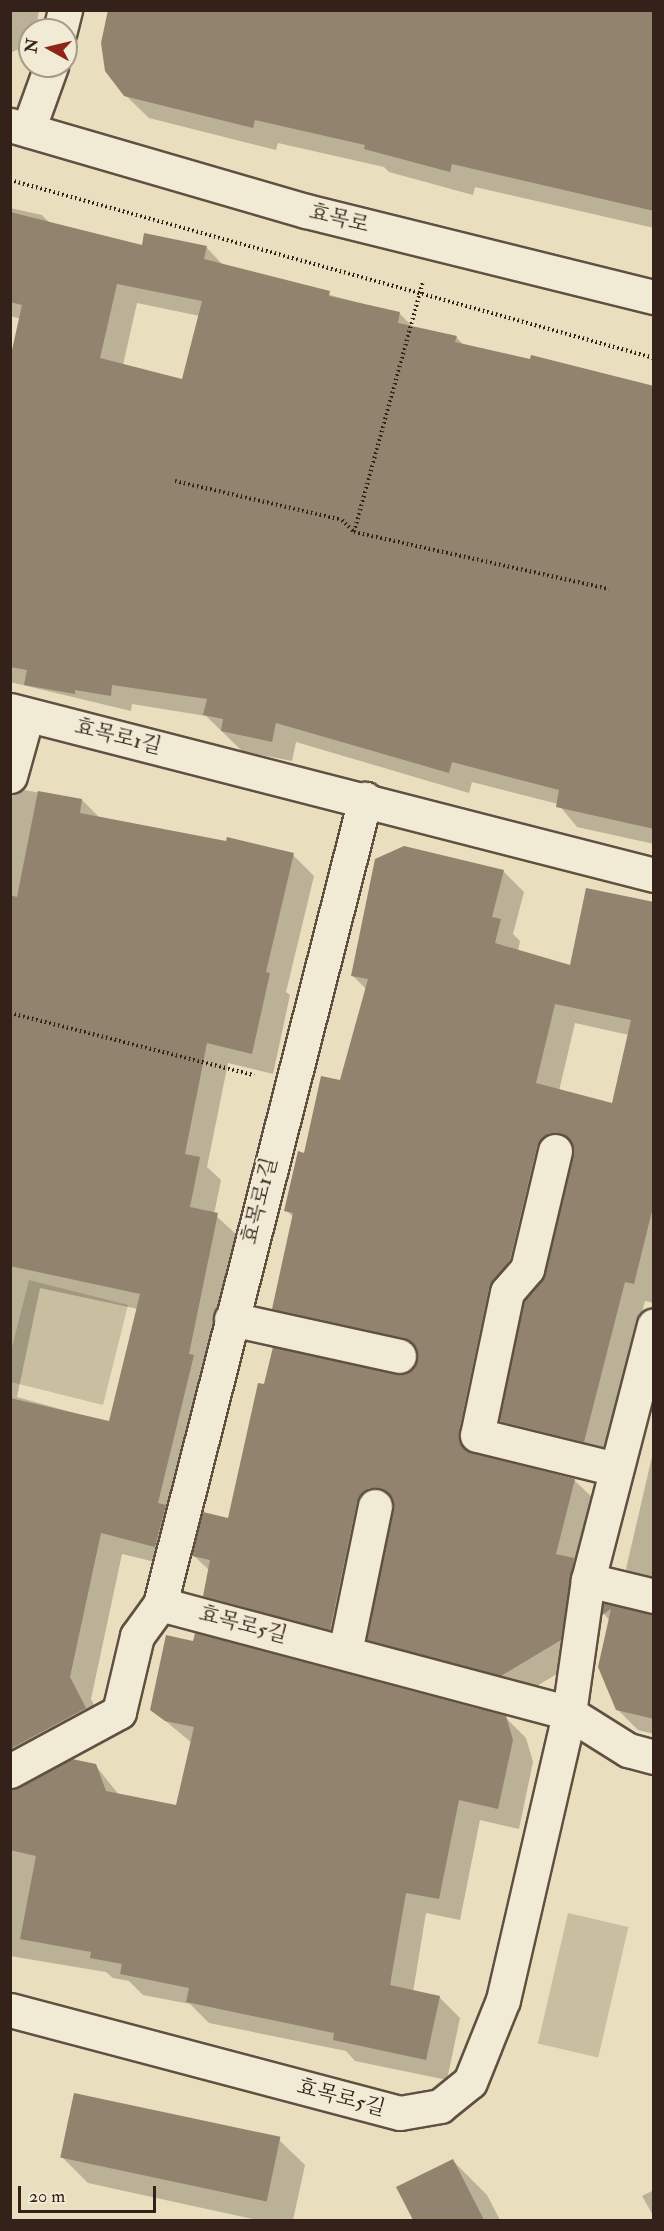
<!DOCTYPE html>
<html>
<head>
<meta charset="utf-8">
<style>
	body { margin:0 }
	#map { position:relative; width:664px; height:2231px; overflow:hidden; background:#e9debd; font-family:"IM FELL Double Pica","Noto Serif KR",serif }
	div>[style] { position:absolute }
	.green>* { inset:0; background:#cabea1; transform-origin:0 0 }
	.shadow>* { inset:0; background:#0003 }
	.building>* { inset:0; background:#92836e; transform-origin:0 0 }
	.path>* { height:4px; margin-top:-2px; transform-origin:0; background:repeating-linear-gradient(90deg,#342119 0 1.5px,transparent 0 4.5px) }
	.roads { filter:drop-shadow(2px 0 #615042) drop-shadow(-2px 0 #615042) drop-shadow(0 2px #615042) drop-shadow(0 -2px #615042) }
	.minor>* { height:33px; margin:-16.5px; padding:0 16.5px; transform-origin:16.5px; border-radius:16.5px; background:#f1ead4 }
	span { translate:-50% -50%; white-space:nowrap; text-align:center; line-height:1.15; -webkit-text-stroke:4.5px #f1ead4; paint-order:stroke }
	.street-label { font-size:21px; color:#342119 }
	.frame { position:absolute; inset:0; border:12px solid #342119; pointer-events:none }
	.north { position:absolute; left:18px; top:18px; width:60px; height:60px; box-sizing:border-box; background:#f1ead4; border:2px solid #a59a89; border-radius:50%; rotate:278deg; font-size:16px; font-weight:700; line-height:24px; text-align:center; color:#342119 }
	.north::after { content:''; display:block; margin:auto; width:21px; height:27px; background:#8f2418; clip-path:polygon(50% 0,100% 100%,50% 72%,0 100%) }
	.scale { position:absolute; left:18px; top:2186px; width:138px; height:27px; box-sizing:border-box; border:3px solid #342119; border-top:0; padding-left:8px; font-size:18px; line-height:21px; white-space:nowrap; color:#342119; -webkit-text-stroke:4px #f1ead4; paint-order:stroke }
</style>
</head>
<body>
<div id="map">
	<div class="green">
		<div style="clip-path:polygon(29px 1280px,128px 1305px,103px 1405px,11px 1382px,11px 1351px)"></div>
		<div style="left:568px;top:1913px;width:62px;height:134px;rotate:13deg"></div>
	</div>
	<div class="shadow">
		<div style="clip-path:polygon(10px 10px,39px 10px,37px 23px,19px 49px,10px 53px)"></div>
		<div style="clip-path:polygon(654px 10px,654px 228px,475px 187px,473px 195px,389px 172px,384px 167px,278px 143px,276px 150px,149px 118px,125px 95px)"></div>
		<div style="clip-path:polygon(evenodd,10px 208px,42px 215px,50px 223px,143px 247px,206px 247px,224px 266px,400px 314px,414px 328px,456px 337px,465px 346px,654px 388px,654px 844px,577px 827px,558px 804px,472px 782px,469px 793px,296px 742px,292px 761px,242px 751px,206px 716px,132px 704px,131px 711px,10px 682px,10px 366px,21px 319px,10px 316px,10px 208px,137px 303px,200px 316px,183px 381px,123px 365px,137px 303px)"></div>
		<div style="clip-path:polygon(evenodd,24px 790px,82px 800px,100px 818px,293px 855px,314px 876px,286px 992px,290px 995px,273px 1074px,228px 1063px,207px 1167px,221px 1180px,214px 1214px,238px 1236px,176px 1567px,122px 1554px,91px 1699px,106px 1730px,21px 1776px,14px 1789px,95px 1765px,120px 1796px,177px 1807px,192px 1743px,151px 1709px,505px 1717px,526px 1738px,533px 1762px,519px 1829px,480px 1820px,460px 1920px,426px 1913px,413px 1992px,439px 1997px,460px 2018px,447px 2080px,355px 2061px,346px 2051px,209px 2023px,190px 2004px,143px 1995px,129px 1981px,113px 1978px,106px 1972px,10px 1956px,10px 795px,24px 790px,40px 1288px,138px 1309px,110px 1423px,17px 1397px,40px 1288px)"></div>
		<div style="clip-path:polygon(evenodd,503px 871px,524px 892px,513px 934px,520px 941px,518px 951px,571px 967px,654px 904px,654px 1303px,645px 1301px,604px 1461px,521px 1441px,501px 1421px,547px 1274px,575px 1153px,569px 1153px,508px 1308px,478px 1453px,479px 1456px,574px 1480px,595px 1500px,580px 1660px,522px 1695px,389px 1659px,368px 1639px,395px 1508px,389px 1508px,350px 1649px,225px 1616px,204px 1596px,210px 1571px,193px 1555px,229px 1519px,395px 1376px,406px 1375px,419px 1361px,418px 1356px,293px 1328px,273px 1308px,294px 1218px,286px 1210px,306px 1155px,341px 1082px,366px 989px,353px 976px,503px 871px,575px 1023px,629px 1035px,614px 1105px,559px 1091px,575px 1023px)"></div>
		<div style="clip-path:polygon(654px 1448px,654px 1591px,626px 1569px)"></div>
		<div style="clip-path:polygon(605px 1605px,654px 1615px,654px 1734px,638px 1730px,618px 1710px,610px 1621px,604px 1614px)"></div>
		<div style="clip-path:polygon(279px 2140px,305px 2165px,293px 2220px,257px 2220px,88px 2183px,62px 2157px)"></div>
		<div style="clip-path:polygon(453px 2161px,487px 2195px,500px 2220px,415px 2220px,399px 2188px)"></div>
		<div style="clip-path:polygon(654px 2190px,654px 2217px,642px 2196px)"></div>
	</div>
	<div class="building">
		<div style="clip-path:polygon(108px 10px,654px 10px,654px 211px,452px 164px,450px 172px,364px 149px,365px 145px,255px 120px,253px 128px,124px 96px,105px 71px,101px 43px)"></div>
		<div style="clip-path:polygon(evenodd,10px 212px,142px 245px,144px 233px,207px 246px,204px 259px,330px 291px,329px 296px,400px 312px,398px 323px,457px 336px,455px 342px,530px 359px,531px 355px,654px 386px,654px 829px,556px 807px,559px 790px,452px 762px,449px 773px,276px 723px,272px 742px,221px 731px,223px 719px,203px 715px,207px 699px,112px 685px,111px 696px,75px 690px,75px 694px,24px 685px,27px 670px,10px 667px,10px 359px,22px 305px,10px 302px,10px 212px,117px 284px,202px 301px,182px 379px,100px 358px,117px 284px)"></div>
		<div style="clip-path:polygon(38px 791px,82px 799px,80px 813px,226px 841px,227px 837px,294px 853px,266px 972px,270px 973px,252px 1054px,207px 1043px,185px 1154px,200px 1157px,190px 1207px,218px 1213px,189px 1354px,194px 1355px,158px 1503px,166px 1505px,155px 1547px,101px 1533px,70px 1677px,86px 1708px,10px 1749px,10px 1398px,109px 1421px,140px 1294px,10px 1266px,10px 895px,17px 897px)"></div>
		<div style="clip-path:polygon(evenodd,404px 846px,504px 870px,492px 917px,501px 919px,495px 943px,570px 965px,586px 888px,654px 902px,654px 1203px,634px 1284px,625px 1282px,584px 1442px,499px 1421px,524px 1301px,545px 1273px,573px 1155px,568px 1138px,559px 1133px,549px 1133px,537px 1146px,510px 1260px,489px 1288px,459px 1431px,459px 1441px,472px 1453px,575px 1479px,556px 1554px,574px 1558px,561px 1640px,501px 1676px,367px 1640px,393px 1510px,393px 1500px,379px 1488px,369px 1488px,357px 1502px,330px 1630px,203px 1596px,210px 1560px,192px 1556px,203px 1512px,228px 1518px,258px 1383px,264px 1384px,273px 1347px,395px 1374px,405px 1374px,417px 1361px,417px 1350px,403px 1338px,272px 1309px,293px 1213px,284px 1211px,298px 1151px,304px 1153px,321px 1076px,340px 1080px,368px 979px,351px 976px,375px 859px,404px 846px,555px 1004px,631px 1020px,612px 1103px,536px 1083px,555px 1004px)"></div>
		<div style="clip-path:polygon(604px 1603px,654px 1614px,654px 1719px,616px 1710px,598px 1667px,611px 1609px,602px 1615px)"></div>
		<div style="clip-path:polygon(195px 1633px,506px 1716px,513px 1740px,498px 1809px,459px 1800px,439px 1899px,406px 1893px,390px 1985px,440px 1996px,426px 2060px,333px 2040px,334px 2033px,186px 2002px,189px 1988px,120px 1974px,122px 1964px,90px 1958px,91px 1952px,20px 1939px,36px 1856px,10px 1850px,10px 1790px,72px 1759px,96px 1764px,106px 1791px,176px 1805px,194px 1727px,165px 1721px,150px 1710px,166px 1635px,193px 1641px)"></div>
		<div style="left:74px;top:2093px;width:211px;height:66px;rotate:12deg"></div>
		<div style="clip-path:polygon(453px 2159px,484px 2220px,413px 2220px,396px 2187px)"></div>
	</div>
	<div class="path">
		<div style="left:10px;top:180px;width:668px;rotate:15.45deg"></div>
		<div style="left:175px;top:481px;width:171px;rotate:13.1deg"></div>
		<div style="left:342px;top:520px;width:17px;rotate:45deg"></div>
		<div style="left:354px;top:532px;width:261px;rotate:12.6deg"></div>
		<div style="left:354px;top:532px;width:260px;rotate:-74.6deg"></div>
		<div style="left:10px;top:1013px;width:252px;rotate:14.3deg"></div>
	</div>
	<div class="roads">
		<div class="minor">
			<div style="left:60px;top:30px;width:21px;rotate:-76deg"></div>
			<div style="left:10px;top:125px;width:308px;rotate:16.2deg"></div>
			<div style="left:306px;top:211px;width:358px;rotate:13.9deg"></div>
			<div style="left:28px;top:130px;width:68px;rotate:-70.2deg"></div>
			<div style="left:10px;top:710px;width:665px;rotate:14.37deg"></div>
			<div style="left:10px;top:776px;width:63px;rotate:-74.4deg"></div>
			<div style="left:555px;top:1151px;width:121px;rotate:103.3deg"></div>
			<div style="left:527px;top:1269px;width:30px;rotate:131deg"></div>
			<div style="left:507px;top:1292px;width:146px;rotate:101.8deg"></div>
			<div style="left:477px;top:1435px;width:142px;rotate:13.8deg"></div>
			<div style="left:231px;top:1319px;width:172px;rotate:12.4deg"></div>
			<div style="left:588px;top:1580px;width:68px;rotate:13.6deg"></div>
			<div style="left:160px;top:1604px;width:423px;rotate:14.9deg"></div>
			<div style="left:569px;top:1713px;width:70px;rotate:32.1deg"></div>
			<div style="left:628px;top:1750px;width:27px;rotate:15deg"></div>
			<div style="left:345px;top:1652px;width:149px;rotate:-78.4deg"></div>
			<div style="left:10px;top:1771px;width:124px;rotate:-28.4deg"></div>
			<div style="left:119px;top:1712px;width:78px;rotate:-76.7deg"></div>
			<div style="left:137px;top:1636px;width:39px;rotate:-54deg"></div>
			<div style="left:160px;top:1604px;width:831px;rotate:-75.71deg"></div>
			<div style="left:10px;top:2010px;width:403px;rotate:14.8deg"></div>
			<div style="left:400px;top:2113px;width:41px;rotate:-9.9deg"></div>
			<div style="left:440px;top:2106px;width:38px;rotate:-39deg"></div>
			<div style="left:470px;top:2082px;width:88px;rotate:-68.1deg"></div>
			<div style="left:503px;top:2000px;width:294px;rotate:-77deg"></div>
			<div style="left:569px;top:1713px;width:134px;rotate:-81.9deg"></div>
			<div style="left:588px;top:1580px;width:263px;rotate:-75.5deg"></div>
		</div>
	</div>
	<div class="street-label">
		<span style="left:339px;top:219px;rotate:14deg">효목로</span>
		<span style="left:118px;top:737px;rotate:14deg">효목로1길</span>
		<span style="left:260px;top:1201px;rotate:-76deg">효목로1길</span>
		<span style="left:243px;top:1625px;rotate:15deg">효목로5길</span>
		<span style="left:341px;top:2098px;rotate:15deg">효목로5길</span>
	</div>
	<div class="frame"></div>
	<div class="north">N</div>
	<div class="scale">20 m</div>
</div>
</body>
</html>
